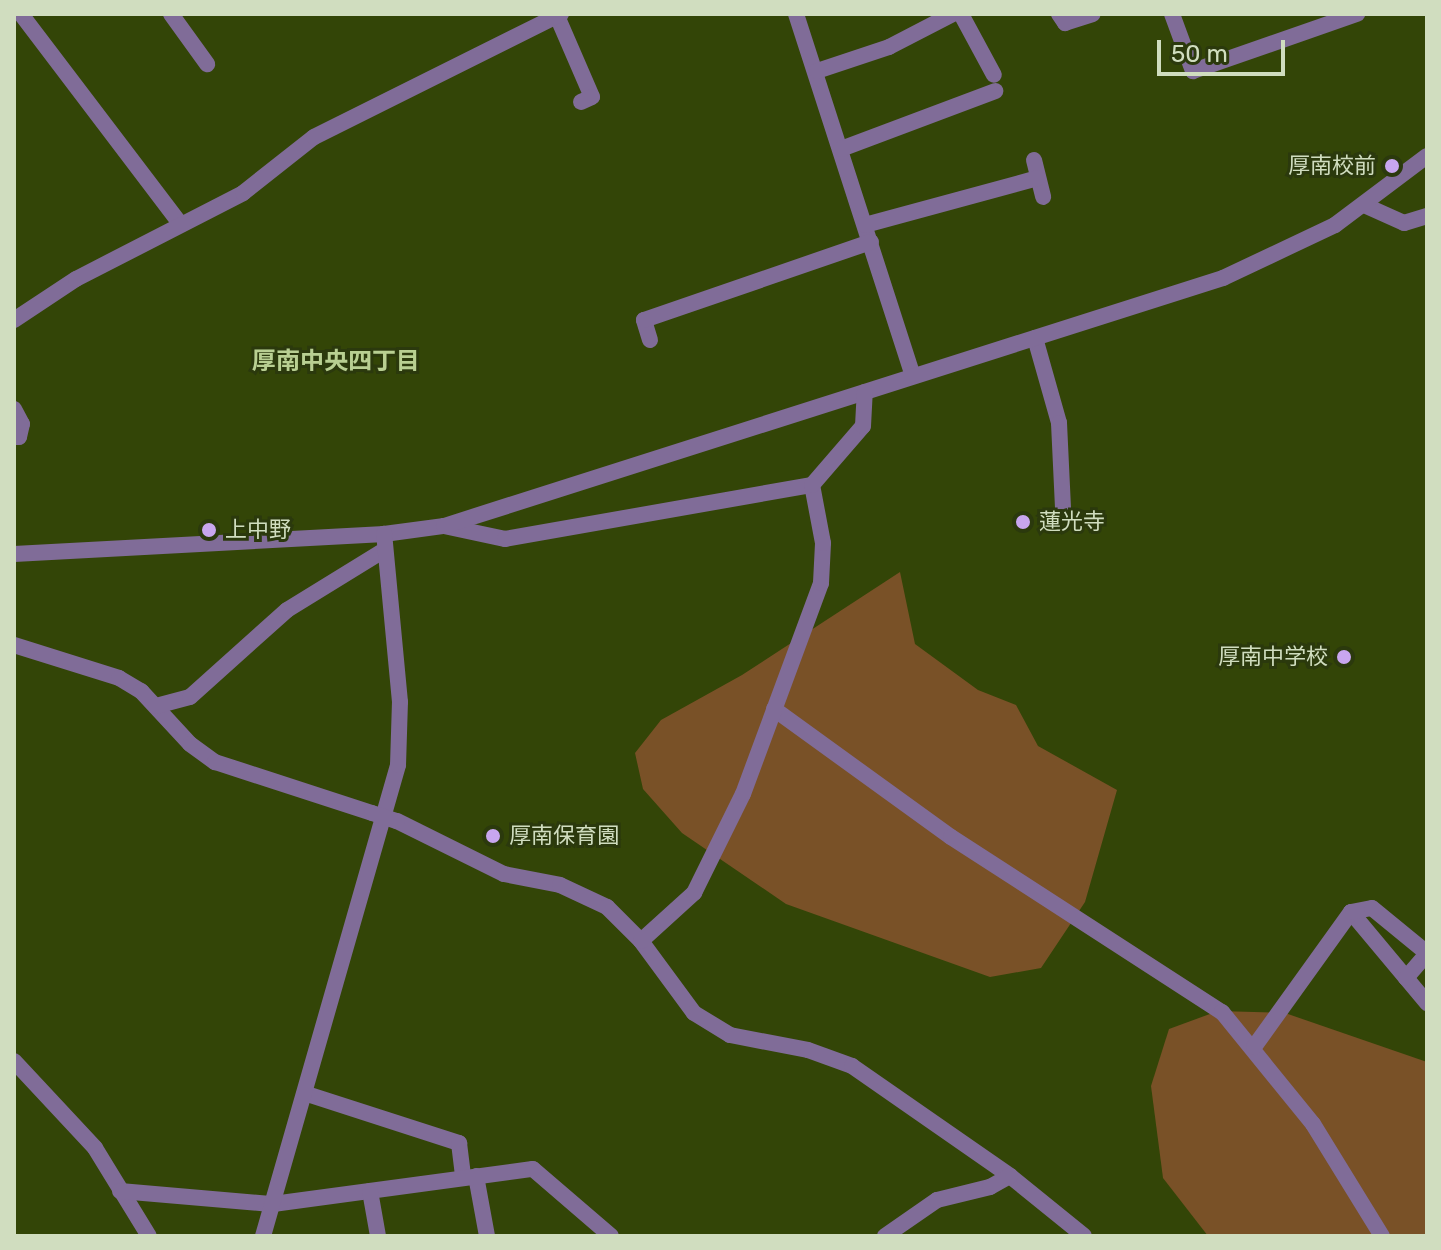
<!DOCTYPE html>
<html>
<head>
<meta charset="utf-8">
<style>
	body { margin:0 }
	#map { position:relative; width:1441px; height:1250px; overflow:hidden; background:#334507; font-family:Rubik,"Noto Sans JP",sans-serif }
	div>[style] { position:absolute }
	.green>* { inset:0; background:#795127 }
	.minor>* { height:16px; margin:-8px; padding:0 8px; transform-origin:8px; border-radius:8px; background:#806c98 }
	.minor-bridge>* { height:16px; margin:-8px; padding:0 8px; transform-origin:8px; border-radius:8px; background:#806c98 }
	.dots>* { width:22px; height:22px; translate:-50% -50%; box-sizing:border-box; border:4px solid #2b390d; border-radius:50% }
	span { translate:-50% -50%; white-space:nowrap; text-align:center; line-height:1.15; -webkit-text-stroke:6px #2b390d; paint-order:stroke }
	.poi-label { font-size:22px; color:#d0ddbf }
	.right { translate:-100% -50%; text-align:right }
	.left { translate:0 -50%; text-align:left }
	.neighbourhood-label { font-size:24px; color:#b8cf92; font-weight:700 }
	.frame { position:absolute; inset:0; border:16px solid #d0ddbf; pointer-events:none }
	.scale { position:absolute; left:1157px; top:40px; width:128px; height:36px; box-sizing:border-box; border:4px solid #d0ddbf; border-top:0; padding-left:10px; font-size:24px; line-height:28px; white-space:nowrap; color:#d0ddbf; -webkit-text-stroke:6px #2b390d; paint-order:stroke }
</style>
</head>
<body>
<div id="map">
	<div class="green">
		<div style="clip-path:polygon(900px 572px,915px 644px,978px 690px,1016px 705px,1038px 746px,1117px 790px,1085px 902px,1041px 968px,990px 977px,786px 904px,682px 833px,643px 789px,635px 753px,661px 720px,742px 675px)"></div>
		<div style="clip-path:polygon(1218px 1011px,1285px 1013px,1427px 1062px,1427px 1236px,1208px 1236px,1163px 1178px,1151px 1086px,1169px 1029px)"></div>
	</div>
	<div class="minor">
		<div style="left:21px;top:14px;width:261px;rotate:52.8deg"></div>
		<div style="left:171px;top:14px;width:62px;rotate:54.2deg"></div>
		<div style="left:796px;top:14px;width:380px;rotate:72.1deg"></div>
		<div style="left:961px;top:14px;width:69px;rotate:61.6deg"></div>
		<div style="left:1059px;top:14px;width:11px;rotate:56deg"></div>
		<div style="left:1065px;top:23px;width:29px;rotate:-18deg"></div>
		<div style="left:1172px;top:14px;width:61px;rotate:69.8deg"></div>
		<div style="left:1193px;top:71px;width:174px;rotate:-19.2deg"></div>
		<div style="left:557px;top:16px;width:88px;rotate:66.6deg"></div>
		<div style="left:592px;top:97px;width:12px;rotate:156deg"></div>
		<div style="left:817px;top:71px;width:76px;rotate:-18.4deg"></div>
		<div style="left:889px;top:47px;width:72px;rotate:-27.3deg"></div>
		<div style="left:841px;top:149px;width:165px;rotate:-20.6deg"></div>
		<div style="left:1034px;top:160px;width:38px;rotate:76deg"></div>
		<div style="left:1364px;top:205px;width:44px;rotate:24.2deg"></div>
		<div style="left:1404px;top:223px;width:24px;rotate:-17deg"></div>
		<div style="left:865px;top:225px;width:179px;rotate:-15.2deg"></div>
		<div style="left:14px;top:320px;width:74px;rotate:-33.5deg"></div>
		<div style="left:76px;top:279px;width:188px;rotate:-27.2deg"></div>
		<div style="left:243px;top:193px;width:90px;rotate:-38.3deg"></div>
		<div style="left:314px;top:137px;width:276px;rotate:-26.5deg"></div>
		<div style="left:1035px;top:338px;width:88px;rotate:74.2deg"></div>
		<div style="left:1059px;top:423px;width:86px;rotate:87.3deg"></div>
		<div style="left:650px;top:340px;width:21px;rotate:-107deg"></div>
		<div style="left:644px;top:320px;width:240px;rotate:-19deg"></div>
		<div style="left:14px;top:409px;width:17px;rotate:62deg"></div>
		<div style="left:22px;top:424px;width:13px;rotate:103deg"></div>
		<div style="left:19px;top:437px;width:5px;rotate:180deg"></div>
		<div style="left:444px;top:526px;width:62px;rotate:12deg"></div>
		<div style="left:505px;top:539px;width:312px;rotate:-10deg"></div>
		<div style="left:14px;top:554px;width:371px;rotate:-3.1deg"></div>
		<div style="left:384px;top:534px;width:61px;rotate:-7.6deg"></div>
		<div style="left:444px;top:526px;width:818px;rotate:-17.66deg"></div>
		<div style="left:1223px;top:278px;width:124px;rotate:-25.3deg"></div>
		<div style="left:1335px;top:225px;width:115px;rotate:-36.9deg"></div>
		<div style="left:14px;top:645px;width:110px;rotate:17.4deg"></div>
		<div style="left:119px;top:678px;width:26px;rotate:31deg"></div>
		<div style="left:141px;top:691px;width:72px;rotate:47.2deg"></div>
		<div style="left:190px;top:744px;width:31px;rotate:36deg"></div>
		<div style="left:215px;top:762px;width:165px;rotate:18deg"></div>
		<div style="left:156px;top:706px;width:35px;rotate:-15deg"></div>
		<div style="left:190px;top:697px;width:130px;rotate:-41.9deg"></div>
		<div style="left:287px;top:610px;width:113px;rotate:-31.6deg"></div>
		<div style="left:774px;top:709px;width:218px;rotate:35.9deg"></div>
		<div style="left:951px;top:837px;width:323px;rotate:32.9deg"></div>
		<div style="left:1222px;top:1012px;width:144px;rotate:50.9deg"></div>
		<div style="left:1313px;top:1124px;width:132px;rotate:58.4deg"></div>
		<div style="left:397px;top:821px;width:119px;rotate:26.4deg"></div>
		<div style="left:504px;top:874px;width:57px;rotate:11.1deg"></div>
		<div style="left:560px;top:885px;width:52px;rotate:25.1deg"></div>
		<div style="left:607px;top:907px;width:48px;rotate:45deg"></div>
		<div style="left:641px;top:941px;width:89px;rotate:53.6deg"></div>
		<div style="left:694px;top:1013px;width:42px;rotate:31.4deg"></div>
		<div style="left:730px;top:1035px;width:79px;rotate:10.9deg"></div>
		<div style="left:808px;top:1050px;width:47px;rotate:20deg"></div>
		<div style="left:852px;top:1066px;width:193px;rotate:34.8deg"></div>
		<div style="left:1010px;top:1176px;width:95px;rotate:39deg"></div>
		<div style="left:1351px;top:912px;width:119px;rotate:50.1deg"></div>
		<div style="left:641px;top:941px;width:72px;rotate:-42.2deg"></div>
		<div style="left:694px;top:893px;width:110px;rotate:-63.7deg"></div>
		<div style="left:743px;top:794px;width:225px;rotate:-69.7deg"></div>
		<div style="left:821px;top:583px;width:40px;rotate:-87.1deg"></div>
		<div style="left:823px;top:543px;width:59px;rotate:-100.7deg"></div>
		<div style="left:812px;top:485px;width:78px;rotate:-49.2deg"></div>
		<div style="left:863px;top:426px;width:34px;rotate:-87deg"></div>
		<div style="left:1406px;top:978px;width:32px;rotate:-49deg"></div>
		<div style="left:1254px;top:1047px;width:166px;rotate:-54.3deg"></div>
		<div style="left:1351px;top:912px;width:21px;rotate:-11deg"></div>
		<div style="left:1372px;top:908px;width:71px;rotate:39.3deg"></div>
		<div style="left:14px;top:1061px;width:119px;rotate:47deg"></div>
		<div style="left:95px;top:1148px;width:103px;rotate:58.5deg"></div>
		<div style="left:307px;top:1094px;width:160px;rotate:17.9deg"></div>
		<div style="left:459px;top:1143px;width:34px;rotate:83deg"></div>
		<div style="left:476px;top:1176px;width:61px;rotate:79.6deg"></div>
		<div style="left:120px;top:1191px;width:154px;rotate:4.9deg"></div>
		<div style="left:273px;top:1204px;width:262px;rotate:-7.7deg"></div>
		<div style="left:533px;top:1169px;width:103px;rotate:40.7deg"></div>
		<div style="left:370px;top:1191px;width:46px;rotate:79.9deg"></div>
		<div style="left:263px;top:1236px;width:490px;rotate:-74deg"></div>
		<div style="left:398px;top:765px;width:63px;rotate:-88.2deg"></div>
		<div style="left:400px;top:702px;width:169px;rotate:-95.4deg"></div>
		<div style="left:885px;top:1236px;width:63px;rotate:-34.7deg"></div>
		<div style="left:937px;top:1200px;width:55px;rotate:-13.8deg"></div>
		<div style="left:990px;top:1187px;width:23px;rotate:-29deg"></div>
	</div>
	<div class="minor-bridge">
		<div style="left:372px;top:813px;width:26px;rotate:18deg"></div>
	</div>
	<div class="dots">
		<div style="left:1392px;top:166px;background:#c8a6ef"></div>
		<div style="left:1023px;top:522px;background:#c8a6ef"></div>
		<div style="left:209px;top:530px;background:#c8a6ef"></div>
		<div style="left:1344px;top:657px;background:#c8a6ef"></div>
		<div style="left:493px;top:836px;background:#c8a6ef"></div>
	</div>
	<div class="poi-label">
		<span class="right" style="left:1376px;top:166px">厚南校前</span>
		<span class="left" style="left:1039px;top:522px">蓮光寺</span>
		<span class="left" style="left:225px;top:530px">上中野</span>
		<span class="right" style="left:1328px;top:657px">厚南中学校</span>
		<span class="left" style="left:509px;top:836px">厚南保育園</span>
	</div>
	<div class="neighbourhood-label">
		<span style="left:336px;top:362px">厚南中央四丁目</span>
	</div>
	<div class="frame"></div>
	<div class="scale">50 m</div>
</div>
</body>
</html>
